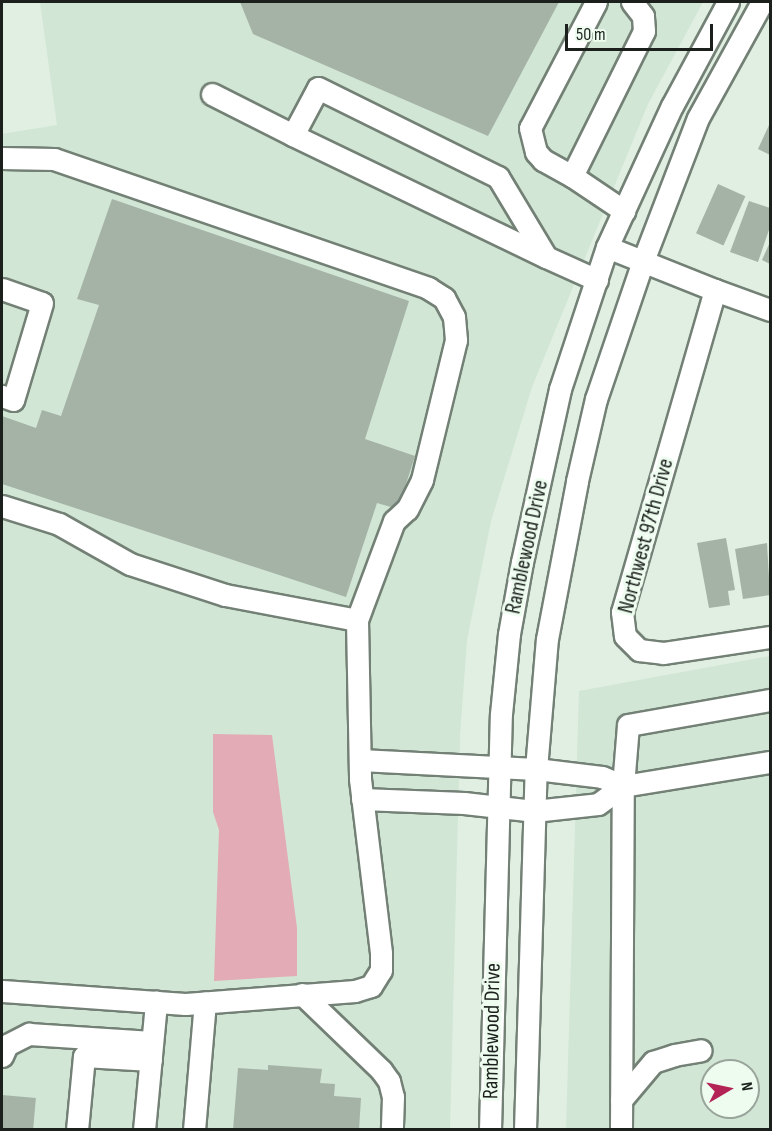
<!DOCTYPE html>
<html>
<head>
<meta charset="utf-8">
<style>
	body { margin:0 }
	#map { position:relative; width:772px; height:1131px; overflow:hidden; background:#e0efe2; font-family:"Sofia Sans Condensed",sans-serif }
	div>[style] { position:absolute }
	.built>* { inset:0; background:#d1e6d4 }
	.green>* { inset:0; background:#e2abb6 }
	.building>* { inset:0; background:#a5b3a7; transform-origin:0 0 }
	.roads { filter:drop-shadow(2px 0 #738075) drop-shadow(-2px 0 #738075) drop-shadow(0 2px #738075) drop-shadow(0 -2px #738075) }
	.minor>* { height:21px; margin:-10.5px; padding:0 10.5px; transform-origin:10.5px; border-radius:10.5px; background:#fff }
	span { translate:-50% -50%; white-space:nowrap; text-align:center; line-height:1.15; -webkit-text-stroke:6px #edfcef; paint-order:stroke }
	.street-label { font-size:22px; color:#1b201c }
	.frame { position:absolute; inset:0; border:3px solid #1b201c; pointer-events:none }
	.north { position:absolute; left:700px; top:1059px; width:60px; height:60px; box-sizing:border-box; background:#edfcef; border:2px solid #99a49b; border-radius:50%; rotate:81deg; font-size:16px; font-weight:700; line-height:24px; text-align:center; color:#1b201c }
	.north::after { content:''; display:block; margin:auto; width:21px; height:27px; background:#b32356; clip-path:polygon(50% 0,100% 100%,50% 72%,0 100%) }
	.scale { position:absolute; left:565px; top:24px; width:148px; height:27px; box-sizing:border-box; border:3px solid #1b201c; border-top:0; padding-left:8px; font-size:18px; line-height:21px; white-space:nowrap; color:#1b201c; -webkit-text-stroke:4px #edfcef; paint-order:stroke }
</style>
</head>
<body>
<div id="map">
	<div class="built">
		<div style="clip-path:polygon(40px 2px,703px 2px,648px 104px,532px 387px,491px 521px,467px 640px,460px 736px,450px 1129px,2px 1130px,2px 134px,57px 125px)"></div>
		<div style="clip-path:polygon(evenodd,770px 656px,770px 1129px,566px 1130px,579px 691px,770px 656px,712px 1071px,748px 1071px,748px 1107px,712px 1107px,712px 1071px)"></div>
	</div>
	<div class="green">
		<div style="clip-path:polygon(213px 734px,272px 735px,297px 928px,297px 976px,214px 981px,219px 830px,213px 812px)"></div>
	</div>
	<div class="building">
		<div style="clip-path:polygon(240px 2px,559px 2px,488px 136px,253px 34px)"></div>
		<div style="clip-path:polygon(770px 123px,770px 155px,758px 149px)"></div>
		<div style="left:718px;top:184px;width:30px;height:54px;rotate:24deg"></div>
		<div style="clip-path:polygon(112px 199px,409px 301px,365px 439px,415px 456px,398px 509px,377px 503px,346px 597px,2px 484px,2px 416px,36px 428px,42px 410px,61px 416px,99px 305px,77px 299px)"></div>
		<div style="clip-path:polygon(749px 201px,770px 208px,770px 227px,758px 262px,730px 252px)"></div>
		<div style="clip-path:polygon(770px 242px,770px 264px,762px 260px)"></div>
		<div style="clip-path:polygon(726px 538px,735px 590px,728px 591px,730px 605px,709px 608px,697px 543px)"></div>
		<div style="clip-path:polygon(767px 543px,770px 595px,743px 599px,735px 549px)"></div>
		<div style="clip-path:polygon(268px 1065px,322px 1069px,320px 1083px,335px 1084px,334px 1096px,361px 1098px,359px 1130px,233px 1130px,238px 1068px,268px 1070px)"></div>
		<div style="left:2px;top:1095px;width:34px;height:35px;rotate:5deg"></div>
	</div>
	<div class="roads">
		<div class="minor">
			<div style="left:596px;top:2px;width:142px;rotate:117.6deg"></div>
			<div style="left:530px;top:128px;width:25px;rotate:76deg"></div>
			<div style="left:536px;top:152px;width:11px;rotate:49deg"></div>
			<div style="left:543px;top:160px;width:33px;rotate:29deg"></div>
			<div style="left:572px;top:176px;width:63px;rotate:33.9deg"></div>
			<div style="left:212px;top:94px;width:91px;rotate:26.8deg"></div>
			<div style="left:2px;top:158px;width:52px;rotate:1.1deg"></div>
			<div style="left:54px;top:159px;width:396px;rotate:19deg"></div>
			<div style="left:428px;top:288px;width:19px;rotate:32deg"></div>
			<div style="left:444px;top:298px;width:21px;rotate:62deg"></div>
			<div style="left:454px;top:317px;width:23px;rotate:85deg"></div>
			<div style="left:456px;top:340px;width:144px;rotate:103.7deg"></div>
			<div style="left:422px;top:480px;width:33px;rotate:117deg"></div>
			<div style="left:407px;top:509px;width:18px;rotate:137deg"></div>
			<div style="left:394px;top:521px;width:106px;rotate:110.5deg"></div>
			<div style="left:572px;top:176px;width:162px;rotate:-63.6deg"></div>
			<div style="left:644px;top:31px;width:15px;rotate:-94deg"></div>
			<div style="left:643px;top:16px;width:18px;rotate:-128deg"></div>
			<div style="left:607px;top:247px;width:116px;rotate:21.7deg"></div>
			<div style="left:546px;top:257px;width:281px;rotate:-154.3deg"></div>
			<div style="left:293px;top:135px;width:53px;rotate:-62deg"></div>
			<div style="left:318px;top:88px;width:201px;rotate:26.3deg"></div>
			<div style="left:498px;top:177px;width:93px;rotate:59deg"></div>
			<div style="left:546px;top:257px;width:56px;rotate:24.3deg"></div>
			<div style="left:2px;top:289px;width:42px;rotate:19.3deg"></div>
			<div style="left:42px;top:303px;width:101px;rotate:106.6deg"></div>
			<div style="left:13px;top:400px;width:12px;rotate:-160deg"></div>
			<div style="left:770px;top:310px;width:59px;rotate:-160deg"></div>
			<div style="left:715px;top:290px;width:335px;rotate:106.1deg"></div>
			<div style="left:622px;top:612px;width:24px;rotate:83deg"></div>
			<div style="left:625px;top:636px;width:20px;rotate:45deg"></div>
			<div style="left:639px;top:650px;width:24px;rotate:7deg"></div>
			<div style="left:663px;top:653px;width:108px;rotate:-8.5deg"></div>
			<div style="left:2px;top:506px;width:60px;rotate:17.5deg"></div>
			<div style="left:59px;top:524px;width:81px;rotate:29.4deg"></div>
			<div style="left:130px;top:564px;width:100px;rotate:18.1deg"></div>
			<div style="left:225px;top:595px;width:134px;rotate:10.7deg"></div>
			<div style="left:357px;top:620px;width:159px;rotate:88.9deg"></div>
			<div style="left:360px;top:779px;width:175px;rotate:83.1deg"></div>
			<div style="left:381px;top:953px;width:17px;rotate:90deg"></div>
			<div style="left:381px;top:970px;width:19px;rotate:122deg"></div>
			<div style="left:371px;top:986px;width:17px;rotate:163deg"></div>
			<div style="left:355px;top:991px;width:170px;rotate:175.6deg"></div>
			<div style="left:185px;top:1004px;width:183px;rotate:-175.9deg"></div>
			<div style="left:360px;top:760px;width:176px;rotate:2.9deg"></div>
			<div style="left:536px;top:769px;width:66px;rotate:6.9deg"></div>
			<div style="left:602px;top:777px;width:23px;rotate:23deg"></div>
			<div style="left:362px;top:799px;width:102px;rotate:2.2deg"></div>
			<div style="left:464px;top:803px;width:70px;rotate:6.5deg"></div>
			<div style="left:534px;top:811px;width:64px;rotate:-6.2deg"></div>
			<div style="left:598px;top:804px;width:31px;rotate:-36deg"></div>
			<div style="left:623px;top:786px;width:149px;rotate:-9.3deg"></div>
			<div style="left:302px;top:994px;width:110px;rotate:43.9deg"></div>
			<div style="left:381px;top:1070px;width:14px;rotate:54deg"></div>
			<div style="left:389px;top:1081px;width:16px;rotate:76deg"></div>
			<div style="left:393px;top:1097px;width:33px;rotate:92deg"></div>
			<div style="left:2px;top:1056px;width:12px;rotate:-66deg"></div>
			<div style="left:7px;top:1045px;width:25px;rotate:-27deg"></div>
			<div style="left:29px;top:1034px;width:123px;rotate:3.7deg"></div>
			<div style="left:621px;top:1100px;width:50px;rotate:-49.9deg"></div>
			<div style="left:653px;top:1062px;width:22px;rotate:-18deg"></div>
			<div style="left:674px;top:1055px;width:27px;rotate:-10deg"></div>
			<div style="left:77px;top:1130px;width:74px;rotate:-84.6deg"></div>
			<div style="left:84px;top:1056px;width:67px;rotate:3.4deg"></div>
			<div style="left:144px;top:1130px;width:129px;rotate:-84.6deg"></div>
			<div style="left:194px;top:1130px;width:128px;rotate:-85.1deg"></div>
			<div style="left:490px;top:1130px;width:416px;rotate:-88.5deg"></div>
			<div style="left:501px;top:714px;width:80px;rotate:-84.3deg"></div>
			<div style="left:509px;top:634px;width:73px;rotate:-79.8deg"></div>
			<div style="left:522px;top:562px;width:177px;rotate:-77.6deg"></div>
			<div style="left:560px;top:389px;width:150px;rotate:-71.7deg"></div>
			<div style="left:607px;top:247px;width:155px;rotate:-65.3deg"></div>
			<div style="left:672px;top:106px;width:118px;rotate:-61.7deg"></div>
			<div style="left:525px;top:1130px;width:361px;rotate:-88.3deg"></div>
			<div style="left:536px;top:769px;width:130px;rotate:-85.2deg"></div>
			<div style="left:547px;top:639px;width:161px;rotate:-79.2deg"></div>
			<div style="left:577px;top:481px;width:84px;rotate:-77deg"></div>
			<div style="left:596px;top:399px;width:146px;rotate:-71.2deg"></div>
			<div style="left:643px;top:261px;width:153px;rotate:-69deg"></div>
			<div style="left:698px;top:118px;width:132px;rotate:-61.1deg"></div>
			<div style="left:621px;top:1130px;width:344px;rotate:-89.7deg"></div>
			<div style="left:623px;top:786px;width:61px;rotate:-85.3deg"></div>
			<div style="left:628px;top:725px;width:144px;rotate:-10deg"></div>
		</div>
	</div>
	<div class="street-label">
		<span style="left:646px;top:536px;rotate:-75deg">Northwest 97th Drive</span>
		<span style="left:527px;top:547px;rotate:-78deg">Ramblewood Drive</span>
		<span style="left:492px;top:1031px;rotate:-89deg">Ramblewood Drive</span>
	</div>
	<div class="frame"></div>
	<div class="north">N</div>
	<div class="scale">50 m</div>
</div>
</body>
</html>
